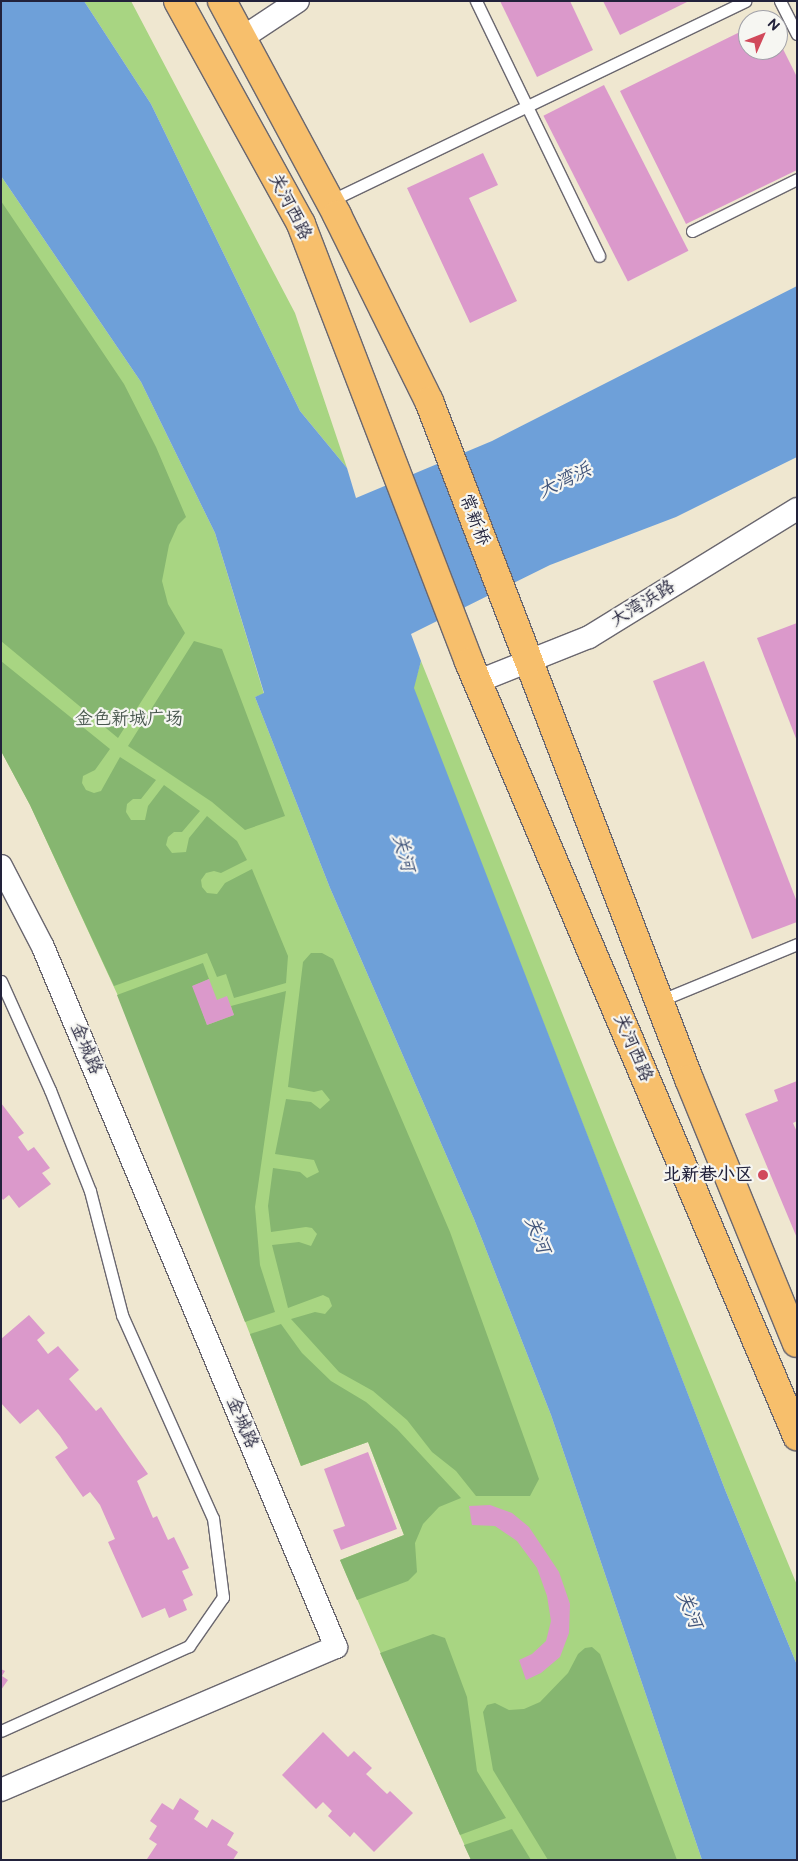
<!DOCTYPE html>
<html>
<head>
<meta charset="utf-8">
<style>
	body { margin:0 }
	#map { position:relative; width:798px; height:1861px; overflow:hidden; background:#efe7d0; font-family:"Balsamiq Sans","LXGW WenKai TC",sans-serif }
	div>[style] { position:absolute }
	.green>* { inset:0; background:#a8d582 }
	.forest>* { inset:0; background:#86b670 }
	.water>* { inset:0; background:#6ea0d9 }
	.building>* { inset:0; background:#db99cb; transform-origin:0 0 }
	.roads { filter:drop-shadow(1px 0 #6a676f) drop-shadow(-1px 0 #6a676f) drop-shadow(0 1px #6a676f) drop-shadow(0 -1px #6a676f) }
	.service>* { height:11px; margin:-5.5px; padding:0 5.5px; transform-origin:5.5px; border-radius:5.5px; background:#fff }
	.minor>* { height:22px; margin:-11px; padding:0 11px; transform-origin:11px; border-radius:11px; background:#fff }
	.primary>* { height:28px; margin:-14px; padding:0 14px; transform-origin:14px; border-radius:14px; background:#f7bf6c }
	.dots>* { width:14px; height:14px; translate:-50% -50%; box-sizing:border-box; border:2px solid #f6f6f2; border-radius:50% }
	span { translate:-50% -50%; white-space:nowrap; text-align:center; line-height:1.15; -webkit-text-stroke:4.5px #f6f6f2; paint-order:stroke }
	.street-label { font-size:18px; color:#22223b }
	.park-label { font-size:18px; color:#4a5850 }
	.poi-label { font-size:18px; color:#22223b; font-weight:700 }
	.right { translate:-100% -50%; text-align:right }
	.water-label { font-size:19px; color:#40547a; font-style:italic }
	.frame { position:absolute; inset:0; border:2px solid #22223b; pointer-events:none }
	.north { position:absolute; left:738px; top:10px; width:50px; height:50px; box-sizing:border-box; background:#f6f6f2; border:1px solid #a1a1a9; border-radius:50%; rotate:46deg; font-size:14px; font-weight:700; line-height:20px; text-align:center; color:#22223b }
	.north::after { content:''; display:block; margin:auto; width:18px; height:22px; background:#d1495b; clip-path:polygon(50% 0,100% 100%,50% 72%,0 100%) }
</style>
</head>
<body>
<div id="map">
	<div class="green">
		<div style="clip-path:polygon(84px 1px,131px 1px,295px 313px,347px 468px,300px 411px,151px 104px)"></div>
		<div style="clip-path:polygon(1px 176px,141px 382px,215px 533px,264px 694px,255px 697px,330px 888px,474px 1219px,551px 1415px,702px 1860px,471px 1860px,340px 1560px,404px 1535px,368px 1442px,301px 1466px,125px 1011px,30px 805px,1px 751px)"></div>
		<div style="clip-path:polygon(421px 661px,615px 1145px,797px 1585px,797px 1665px,726px 1492px,413px 688px)"></div>
	</div>
	<div class="forest">
		<div style="clip-path:polygon(1px 201px,124px 384px,156px 447px,186px 517px,178px 525px,169px 545px,162px 581px,168px 604px,185px 633px,118px 738px,1px 641px)"></div>
		<div style="clip-path:polygon(194px 641px,222px 649px,285px 816px,245px 830px,212px 802px,128px 746px)"></div>
		<div style="clip-path:polygon(1px 661px,110px 749px,95px 770px,83px 776px,82px 783px,86px 790px,94px 793px,101px 791px,120px 757px,156px 780px,141px 799px,133px 799px,127px 804px,126px 812px,131px 820px,145px 820px,148px 806px,164px 785px,200px 811px,182px 832px,174px 832px,168px 837px,166px 845px,172px 853px,186px 852px,189px 838px,207px 816px,237px 841px,247px 860px,221px 873px,214px 871px,206px 873px,201px 880px,202px 887px,207px 893px,217px 894px,225px 883px,252px 869px,288px 956px,286px 983px,234px 998px,226px 974px,217px 977px,207px 953px,114px 986px,30px 805px,1px 751px)"></div>
		<div style="clip-path:polygon(311px 953px,322px 953px,333px 959px,450px 1232px,539px 1479px,530px 1496px,476px 1496px,456px 1471px,432px 1452px,407px 1420px,373px 1391px,339px 1372px,291px 1319px,315px 1312px,325px 1314px,332px 1306px,329px 1298px,323px 1295px,288px 1308px,272px 1245px,299px 1242px,311px 1246px,317px 1234px,312px 1228px,306px 1227px,271px 1232px,268px 1206px,273px 1168px,300px 1172px,307px 1178px,319px 1172px,314px 1160px,275px 1154px,286px 1099px,311px 1102px,320px 1109px,330px 1100px,322px 1090px,314px 1092px,288px 1087px,303px 962px)"></div>
		<div style="clip-path:polygon(203px 963px,209px 979px,193px 986px,207px 1025px,234px 1015px,231px 1006px,286px 991px,255px 1207px,260px 1265px,275px 1312px,245px 1322px,117px 995px)"></div>
		<div style="clip-path:polygon(281px 1324px,302px 1353px,331px 1381px,366px 1402px,397px 1429px,461px 1498px,439px 1507px,423px 1524px,415px 1543px,417px 1572px,408px 1581px,357px 1600px,340px 1560px,404px 1535px,368px 1442px,301px 1466px,250px 1334px)"></div>
		<div style="clip-path:polygon(433px 1634px,445px 1638px,467px 1697px,477px 1771px,506px 1818px,460px 1835px,380px 1653px)"></div>
		<div style="clip-path:polygon(592px 1647px,600px 1654px,677px 1860px,548px 1860px,493px 1770px,483px 1712px,487px 1705px,495px 1703px,509px 1710px,524px 1709px,540px 1702px,568px 1673px,578px 1654px,585px 1648px)"></div>
		<div style="clip-path:polygon(512px 1829px,531px 1860px,471px 1860px,464px 1845px)"></div>
	</div>
	<div class="water">
		<div style="clip-path:polygon(1px 1px,84px 1px,151px 104px,300px 411px,347px 468px,356px 498px,492px 441px,797px 286px,797px 457px,676px 517px,550px 565px,411px 634px,421px 661px,414px 688px,726px 1492px,797px 1665px,797px 1860px,702px 1860px,551px 1415px,474px 1219px,330px 888px,255px 697px,264px 693px,215px 533px,141px 382px,1px 176px)"></div>
	</div>
	<div class="building">
		<div style="clip-path:polygon(500px 1px,570px 1px,593px 50px,537px 77px)"></div>
		<div style="clip-path:polygon(603px 1px,689px 1px,620px 35px)"></div>
		<div style="clip-path:polygon(748px 28px,748px 50px,778px 50px,778px 39px,797px 77px,797px 170px,686px 224px,620px 91px)"></div>
		<div style="left:604px;top:85px;width:186px;height:68px;rotate:63deg"></div>
		<div style="clip-path:polygon(483px 153px,498px 185px,469px 198px,517px 301px,470px 323px,407px 188px)"></div>
		<div style="clip-path:polygon(797px 623px,797px 741px,757px 638px)"></div>
		<div style="clip-path:polygon(704px 661px,797px 902px,797px 922px,752px 939px,653px 681px)"></div>
		<div style="clip-path:polygon(209px 979px,217px 1000px,227px 996px,234px 1015px,207px 1025px,192px 986px)"></div>
		<div style="clip-path:polygon(797px 1081px,797px 1121px,793px 1123px,797px 1132px,797px 1238px,745px 1114px,778px 1101px,774px 1090px)"></div>
		<div style="clip-path:polygon(1px 1103px,24px 1133px,18px 1137px,28px 1151px,34px 1147px,50px 1168px,42px 1173px,51px 1184px,19px 1208px,9px 1195px,3px 1200px,1px 1197px)"></div>
		<div style="clip-path:polygon(29px 1315px,45px 1333px,37px 1340px,48px 1354px,58px 1346px,79px 1370px,69px 1379px,96px 1411px,101px 1407px,148px 1474px,137px 1481px,153px 1518px,157px 1516px,168px 1540px,174px 1537px,189px 1568px,182px 1571px,193px 1595px,183px 1600px,187px 1610px,169px 1618px,165px 1608px,142px 1618px,108px 1542px,115px 1539px,100px 1505px,90px 1492px,83px 1497px,55px 1457px,68px 1448px,60px 1436px,38px 1409px,20px 1424px,1px 1403px,1px 1339px)"></div>
		<div style="clip-path:polygon(368px 1452px,397px 1529px,341px 1550px,333px 1530px,345px 1526px,324px 1469px)"></div>
		<div style="clip-path:polygon(490px 1505px,512px 1513px,529px 1527px,559px 1572px,570px 1604px,569px 1633px,560px 1657px,541px 1673px,526px 1680px,519px 1660px,532px 1654px,546px 1641px,551px 1621px,547px 1596px,537px 1568px,517px 1541px,495px 1526px,472px 1525px,469px 1506px)"></div>
		<div style="clip-path:polygon(1px 1669px,5px 1671px,2px 1676px,8px 1680px,1px 1690px)"></div>
		<div style="clip-path:polygon(323px 1732px,348px 1757px,354px 1751px,372px 1768px,366px 1774px,387px 1794px,390px 1791px,413px 1813px,374px 1852px,354px 1832px,350px 1837px,328px 1816px,332px 1811px,323px 1802px,316px 1809px,282px 1775px)"></div>
		<div style="clip-path:polygon(180px 1798px,199px 1811px,194px 1819px,207px 1828px,212px 1819px,234px 1833px,227px 1845px,238px 1852px,233px 1860px,147px 1859px,157px 1844px,149px 1839px,157px 1826px,150px 1821px,162px 1803px,173px 1810px)"></div>
	</div>
	<div class="roads">
		<div class="service">
			<div style="left:476px;top:1px;width:283px;rotate:64.2deg"></div>
			<div style="left:780px;top:1px;width:37px;rotate:63deg"></div>
			<div style="left:330px;top:201px;width:461px;rotate:-25.7deg"></div>
			<div style="left:692px;top:231px;width:117px;rotate:-26.3deg"></div>
			<div style="left:1px;top:981px;width:120px;rotate:65.8deg"></div>
			<div style="left:50px;top:1090px;width:109px;rotate:68.4deg"></div>
			<div style="left:90px;top:1191px;width:128px;rotate:75.5deg"></div>
			<div style="left:122px;top:1315px;width:222px;rotate:65.9deg"></div>
			<div style="left:213px;top:1518px;width:80px;rotate:82.8deg"></div>
			<div style="left:223px;top:1597px;width:60px;rotate:124.8deg"></div>
			<div style="left:189px;top:1646px;width:206px;rotate:155.7deg"></div>
			<div style="left:659px;top:1001px;width:149px;rotate:-22.4deg"></div>
		</div>
		<div class="minor">
			<div style="left:242px;top:38px;width:67px;rotate:-33.5deg"></div>
			<div style="left:479px;top:681px;width:118px;rotate:-21.8deg"></div>
			<div style="left:589px;top:637px;width:244px;rotate:-31.6deg"></div>
			<div style="left:1px;top:866px;width:91px;rotate:62.6deg"></div>
			<div style="left:43px;top:947px;width:759px;rotate:67.29deg"></div>
			<div style="left:336px;top:1647px;width:364px;rotate:156.9deg"></div>
		</div>
		<div class="primary">
			<div style="left:178px;top:1px;width:255px;rotate:61.1deg"></div>
			<div style="left:301px;top:224px;width:469px;rotate:69deg"></div>
			<div style="left:469px;top:662px;width:841px;rotate:67.03deg"></div>
			<div style="left:222px;top:1px;width:243px;rotate:61.7deg"></div>
			<div style="left:337px;top:215px;width:208px;rotate:63.7deg"></div>
			<div style="left:429px;top:401px;width:726px;rotate:69.02deg"></div>
			<div style="left:689px;top:1079px;width:285px;rotate:67.8deg"></div>
		</div>
	</div>
	<div class="dots">
		<div style="left:763px;top:1175px;background:#d1495b"></div>
	</div>
	<div class="street-label">
		<span style="left:290px;top:207px;rotate:63deg">关河西路</span>
		<span style="left:474px;top:520px;rotate:69deg">常新桥</span>
		<span style="left:643px;top:604px;rotate:-32deg">大湾浜路</span>
		<span style="left:633px;top:1048px;rotate:67deg">关河西路</span>
		<span style="left:86px;top:1049px;rotate:67deg">金城路</span>
		<span style="left:242px;top:1423px;rotate:67deg">金城路</span>
	</div>
	<div class="park-label">
		<span style="left:129px;top:719px">金色新城广场</span>
	</div>
	<div class="poi-label">
		<span class="right" style="left:753px;top:1175px">北新巷小区</span>
	</div>
	<div class="water-label">
		<span style="left:565px;top:481px;rotate:-26deg">大湾浜</span>
		<span style="left:403px;top:853px;rotate:75deg">关河</span>
		<span style="left:537px;top:1235px;rotate:68deg">关河</span>
		<span style="left:689px;top:1610px;rotate:68deg">关河</span>
	</div>
	<div class="frame"></div>
	<div class="north">N</div>
</div>
</body>
</html>
